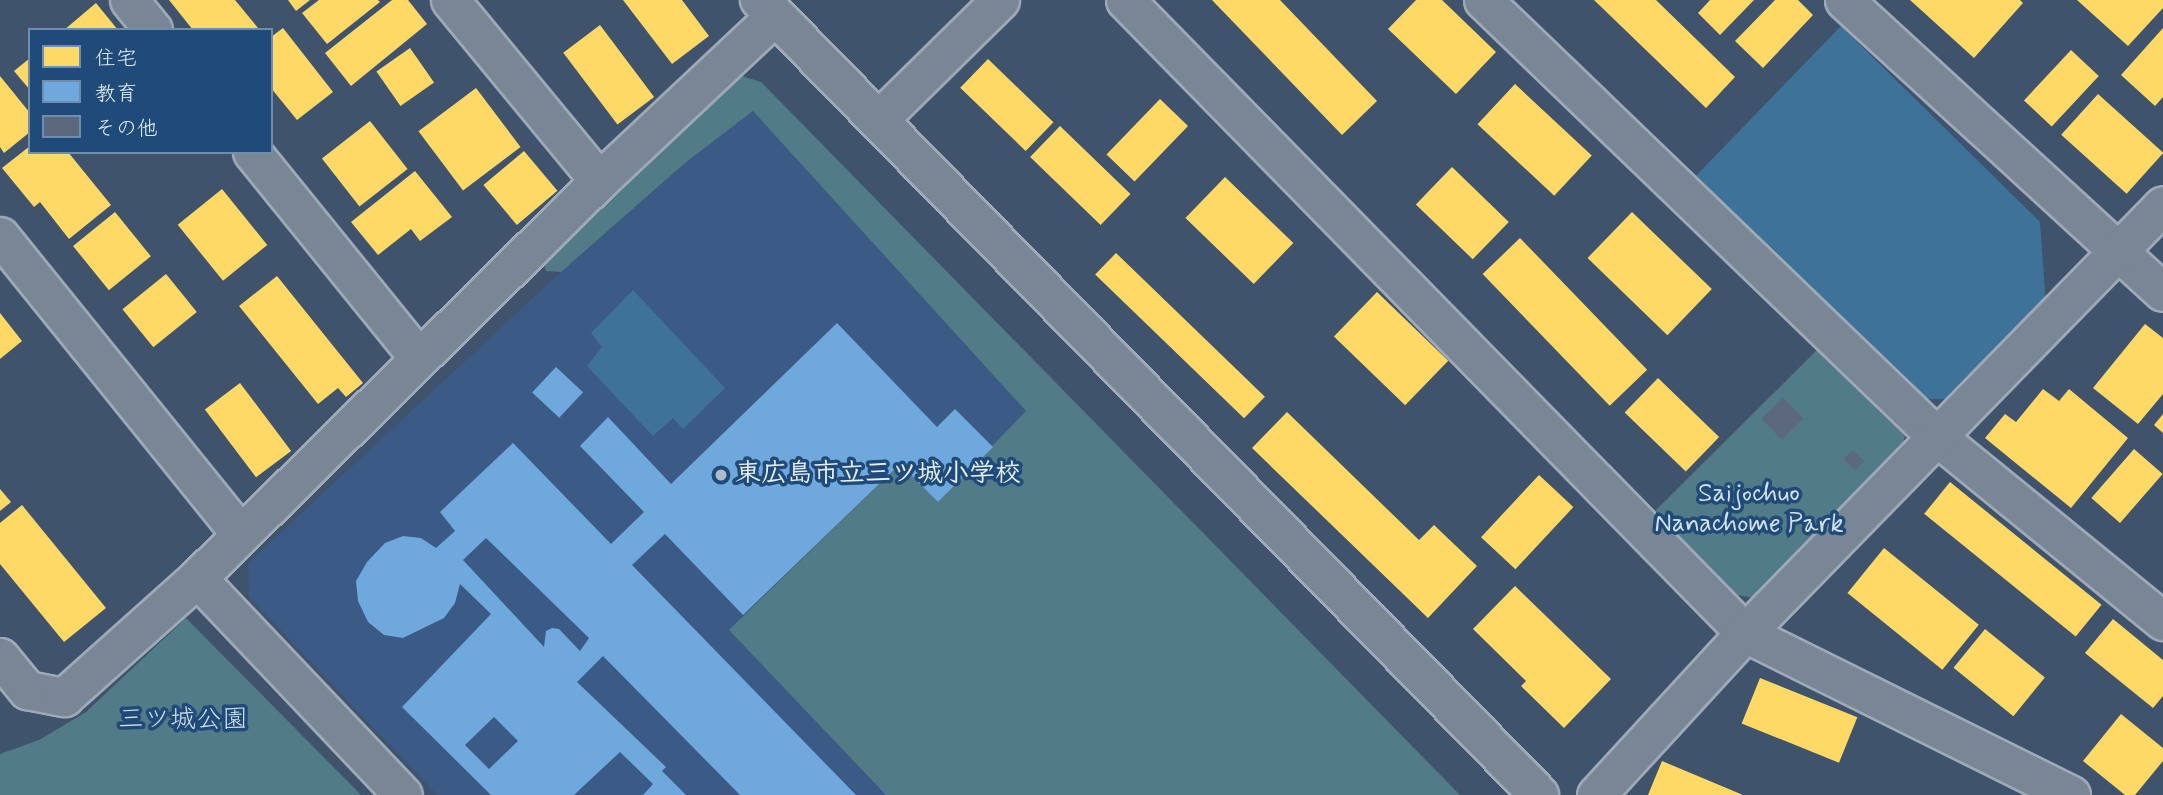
<!DOCTYPE html>
<html>
<head>
<meta charset="utf-8">
<style>
	body { margin:0 }
	#map { position:relative; width:2163px; height:795px; overflow:hidden; background:#3f536d; font-family:Mynerve,"Klee One",sans-serif }
	div>[style] { position:absolute }
	.built>* { inset:0; background:#3c5a86 }
	.green>* { inset:0; background:#517b86 }
	.water>* { inset:0; background:#3f7298 }
	.homes>* { inset:0; background:#ffd966; transform-origin:0 0 }
	.schools>* { inset:0; background:#6fa8dc; transform-origin:0 0 }
	.building>* { inset:0; background:#5c687d; transform-origin:0 0 }
	.roads { filter:drop-shadow(2px 0 #9fa9b7) drop-shadow(-2px 0 #9fa9b7) drop-shadow(0 2px #9fa9b7) drop-shadow(0 -2px #9fa9b7) }
	.minor>* { height:37px; margin:-18.5px; padding:0 18.5px; transform-origin:18.5px; border-radius:18.5px; background:#798695 }
	.tertiary>* { height:38px; margin:-19px; padding:0 19px; transform-origin:19px; border-radius:19px; background:#798695 }
	.dots>* { width:19px; height:19px; translate:-50% -50%; box-sizing:border-box; border:4px solid #1f4a7a; border-radius:50% }
	span { translate:-50% -50%; white-space:nowrap; text-align:center; line-height:1.15; -webkit-text-stroke:7px #1f4a7a; paint-order:stroke }
	.poi-label { font-size:26px; color:#e8f1f8; font-weight:700 }
	.left { translate:0 -50%; text-align:left }
	.park-label { font-size:26px; color:#d2e0e8 }
	.legend { position:absolute; left:28px; top:28px; width:245px; height:126px; box-sizing:border-box; background:#1f4a7a; border:2px solid #6f8dac; margin:0; padding:9px 12px; list-style:none; font-size:21px; color:#e8f1f8 }
	.legend li { display:flex; align-items:center; gap:14px; height:35px }
	.legend b { width:35px; border:2px solid #6f8dac }
</style>
</head>
<body>
<div id="map">
	<div class="built">
		<div style="clip-path:polygon(753px 110px,1378px 795px,437px 795px,249px 597px,248px 563px,550px 282px,685px 163px)"></div>
	</div>
	<div class="green">
		<div style="clip-path:polygon(735px 74px,761px 82px,1460px 795px,886px 795px,729px 630px,900px 464px,938px 502px,1026px 411px,753px 111px,685px 163px,561px 272px,546px 271px,543px 260px)"></div>
		<div style="clip-path:polygon(1817px 350px,1905px 435px,1902px 451px,1755px 598px,1737px 595px,1654px 512px)"></div>
		<div style="clip-path:polygon(186px 618px,361px 795px,0 795px,0 754px,39px 740px,86px 712px)"></div>
	</div>
	<div class="water">
		<div style="clip-path:polygon(1841px 26px,2040px 222px,2046px 305px,1952px 399px,1923px 399px,1692px 180px)"></div>
		<div style="clip-path:polygon(633px 290px,725px 388px,683px 429px,673px 418px,653px 436px,587px 366px,602px 347px,591px 333px)"></div>
	</div>
	<div class="homes">
		<div style="clip-path:polygon(169px 0,235px 0,258px 28px,193px 30px)"></div>
		<div style="clip-path:polygon(288px 0,310px 0,296px 11px)"></div>
		<div style="clip-path:polygon(319px 0,378px 0,380px 2px,327px 44px,302px 13px)"></div>
		<div style="clip-path:polygon(392px 0,408px 0,427px 24px,351px 86px,325px 53px)"></div>
		<div style="clip-path:polygon(623px 0,682px 0,709px 36px,672px 64px)"></div>
		<div style="clip-path:polygon(1212px 0,1280px 0,1377px 101px,1342px 135px)"></div>
		<div style="clip-path:polygon(1416px 0,1442px 0,1496px 52px,1456px 94px,1388px 29px)"></div>
		<div style="clip-path:polygon(1594px 0,1656px 0,1735px 77px,1706px 108px)"></div>
		<div style="clip-path:polygon(1710px 0,1754px 0,1720px 35px,1698px 13px)"></div>
		<div style="clip-path:polygon(1775px 0,1798px 0,1813px 15px,1763px 68px,1735px 41px)"></div>
		<div style="clip-path:polygon(1910px 0,2020px 0,2023px 3px,1974px 58px)"></div>
		<div style="clip-path:polygon(2077px 0,2163px 0,2163px 8px,2128px 46px)"></div>
		<div style="clip-path:polygon(96px 3px,118px 30px,64px 30px)"></div>
		<div style="left:600px;top:25px;width:90px;height:46px;rotate:53deg"></div>
		<div style="clip-path:polygon(283px 28px,333px 92px,297px 120px,271px 88px,271px 37px)"></div>
		<div style="clip-path:polygon(2163px 28px,2163px 97px,2155px 106px,2121px 75px)"></div>
		<div style="left:410px;top:48px;width:42px;height:41px;rotate:55deg"></div>
		<div style="left:2071px;top:50px;width:38px;height:69px;rotate:43deg"></div>
		<div style="clip-path:polygon(30px 58px,30px 90px,14px 71px)"></div>
		<div style="left:988px;top:59px;width:91px;height:40px;rotate:44deg"></div>
		<div style="clip-path:polygon(0 76px,30px 113px,30px 132px,4px 153px,0 147px)"></div>
		<div style="left:1515px;top:84px;width:105px;height:55px;rotate:43deg"></div>
		<div style="left:476px;top:88px;width:74px;height:72px;rotate:53deg"></div>
		<div style="left:2098px;top:94px;width:88px;height:55px;rotate:42deg"></div>
		<div style="left:1160px;top:99px;width:39px;height:77px;rotate:44deg"></div>
		<div style="left:370px;top:121px;width:61px;height:61px;rotate:52deg"></div>
		<div style="left:1060px;top:126px;width:98px;height:43px;rotate:44deg"></div>
		<div style="clip-path:polygon(30px 146px,30px 152px,68px 152px,111px 205px,69px 239px,40px 202px,34px 207px,2px 168px)"></div>
		<div style="left:524px;top:151px;width:52px;height:53px;rotate:50deg"></div>
		<div style="left:1452px;top:167px;width:79px;height:52px;rotate:44deg"></div>
		<div style="clip-path:polygon(415px 171px,452px 217px,420px 241px,411px 229px,378px 255px,351px 222px)"></div>
		<div style="left:1225px;top:177px;width:95px;height:57px;rotate:44deg"></div>
		<div style="left:222px;top:189px;width:72px;height:57px;rotate:51deg"></div>
		<div style="left:115px;top:212px;width:57px;height:54px;rotate:51deg"></div>
		<div style="left:1632px;top:212px;width:111px;height:64px;rotate:44deg"></div>
		<div style="left:1520px;top:238px;width:183px;height:52px;rotate:46deg"></div>
		<div style="left:1116px;top:253px;width:207px;height:30px;rotate:44deg"></div>
		<div style="left:166px;top:274px;width:49px;height:56px;rotate:51deg"></div>
		<div style="clip-path:polygon(277px 276px,363px 383px,346px 397px,338px 388px,318px 404px,239px 306px)"></div>
		<div style="left:1377px;top:292px;width:99px;height:62px;rotate:44deg"></div>
		<div style="clip-path:polygon(0 313px,22px 341px,0 359px)"></div>
		<div style="clip-path:polygon(2145px 324px,2163px 338px,2163px 394px,2138px 424px,2093px 388px)"></div>
		<div style="left:1658px;top:378px;width:85px;height:48px;rotate:44deg"></div>
		<div style="left:240px;top:383px;width:85px;height:44px;rotate:53deg"></div>
		<div style="clip-path:polygon(2043px 389px,2059px 401px,2069px 389px,2128px 438px,2071px 508px,1985px 438px,2005px 414px,2016px 422px)"></div>
		<div style="clip-path:polygon(1287px 412px,1419px 540px,1434px 525px,1477px 566px,1428px 618px,1252px 448px)"></div>
		<div style="clip-path:polygon(2163px 414px,2163px 433px,2154px 425px)"></div>
		<div style="left:2134px;top:449px;width:38px;height:65px;rotate:41deg"></div>
		<div style="left:1539px;top:475px;width:47px;height:85px;rotate:43deg"></div>
		<div style="left:1950px;top:482px;width:195px;height:41px;rotate:39deg"></div>
		<div style="clip-path:polygon(0 489px,11px 502px,0 511px)"></div>
		<div style="clip-path:polygon(22px 505px,106px 608px,64px 642px,0 564px,0 523px)"></div>
		<div style="left:1884px;top:548px;width:122px;height:58px;rotate:39deg"></div>
		<div style="clip-path:polygon(1515px 586px,1611px 679px,1564px 728px,1521px 686px,1526px 681px,1473px 629px)"></div>
		<div style="clip-path:polygon(2113px 619px,2163px 660px,2163px 696px,2153px 708px,2085px 653px)"></div>
		<div style="left:1985px;top:629px;width:77px;height:50px;rotate:39deg"></div>
		<div style="left:1760px;top:678px;width:105px;height:49px;rotate:22deg"></div>
		<div style="clip-path:polygon(2121px 714px,2163px 748px,2163px 761px,2135px 795px,2125px 795px,2083px 761px)"></div>
		<div style="clip-path:polygon(1662px 761px,1743px 795px,1648px 795px)"></div>
	</div>
	<div class="schools">
		<div style="clip-path:polygon(evenodd,837px 323px,937px 427px,955px 409px,993px 447px,938px 502px,900px 464px,743px 615px,665px 534px,632px 565px,856px 795px,740px 795px,603px 656px,577px 682px,666px 767px,662px 771px,686px 795px,643px 795px,653px 784px,620px 752px,574px 795px,491px 795px,402px 707px,491px 614px,460px 584px,455px 603px,444px 618px,403px 638px,384px 635px,368px 622px,358px 601px,356px 581px,367px 562px,385px 543px,403px 536px,421px 538px,436px 548px,455px 531px,440px 512px,513px 443px,611px 544px,644px 512px,580px 446px,608px 417px,671px 484px,837px 323px,486px 538px,589px 638px,580px 651px,559px 629px,552px 628px,546px 631px,544px 647px,463px 560px,486px 538px,837px 323px,494px 717px,518px 741px,489px 769px,465px 745px,494px 717px)"></div>
		<div style="left:556px;top:367px;width:37px;height:35px;rotate:43deg"></div>
	</div>
	<div class="building">
		<div style="left:1783px;top:398px;width:29px;height:30px;rotate:46deg"></div>
		<div style="left:1853px;top:450px;width:16px;height:13px;rotate:45deg"></div>
	</div>
	<div class="roads">
		<div class="minor">
			<div style="left:129px;top:0;width:38px;rotate:51deg"></div>
			<div style="left:450px;top:0;width:234px;rotate:50.5deg"></div>
			<div style="left:1125px;top:0;width:886px;rotate:45.59deg"></div>
			<div style="left:1745px;top:633px;width:364px;rotate:26.4deg"></div>
			<div style="left:1483px;top:0;width:629px;rotate:43.9deg"></div>
			<div style="left:1936px;top:436px;width:293px;rotate:39.2deg"></div>
			<div style="left:1844px;top:0;width:432px;rotate:42.5deg"></div>
			<div style="left:878px;top:120px;width:171px;rotate:-44.5deg"></div>
			<div style="left:252px;top:152px;width:264px;rotate:51deg"></div>
			<div style="left:0;top:236px;width:380px;rotate:51.1deg"></div>
			<div style="left:197px;top:578px;width:299px;rotate:46.5deg"></div>
			<div style="left:0;top:657px;width:43px;rotate:50.7deg"></div>
			<div style="left:27px;top:690px;width:38px;rotate:11deg"></div>
			<div style="left:64px;top:697px;width:178px;rotate:-41.8deg"></div>
			<div style="left:197px;top:578px;width:565px;rotate:-44.64deg"></div>
			<div style="left:599px;top:181px;width:241px;rotate:-43.2deg"></div>
			<div style="left:1596px;top:795px;width:220px;rotate:-47.4deg"></div>
			<div style="left:1745px;top:633px;width:598px;rotate:-45.68deg"></div>
		</div>
		<div class="tertiary">
			<div style="left:760px;top:0;width:1113px;rotate:45.58deg"></div>
		</div>
	</div>
	<div class="dots">
		<div style="left:721px;top:475px;background:#adbac7"></div>
	</div>
	<div class="poi-label">
		<span class="left" style="left:735px;top:475px">東広島市立三ツ城小学校</span>
	</div>
	<div class="park-label">
		<span style="left:1749px;top:510px">Saijochuo<br>Nanachome Park</span>
		<span style="left:183px;top:721px">三ツ城公園</span>
	</div>
	<ul class="legend">
	<li><b style="height:19px;background:#ffd966"></b>住宅</li>
	<li><b style="height:19px;background:#6fa8dc"></b>教育</li>
	<li><b style="height:19px;background:#5c687d"></b>その他</li>
	</ul>
</div>
</body>
</html>
